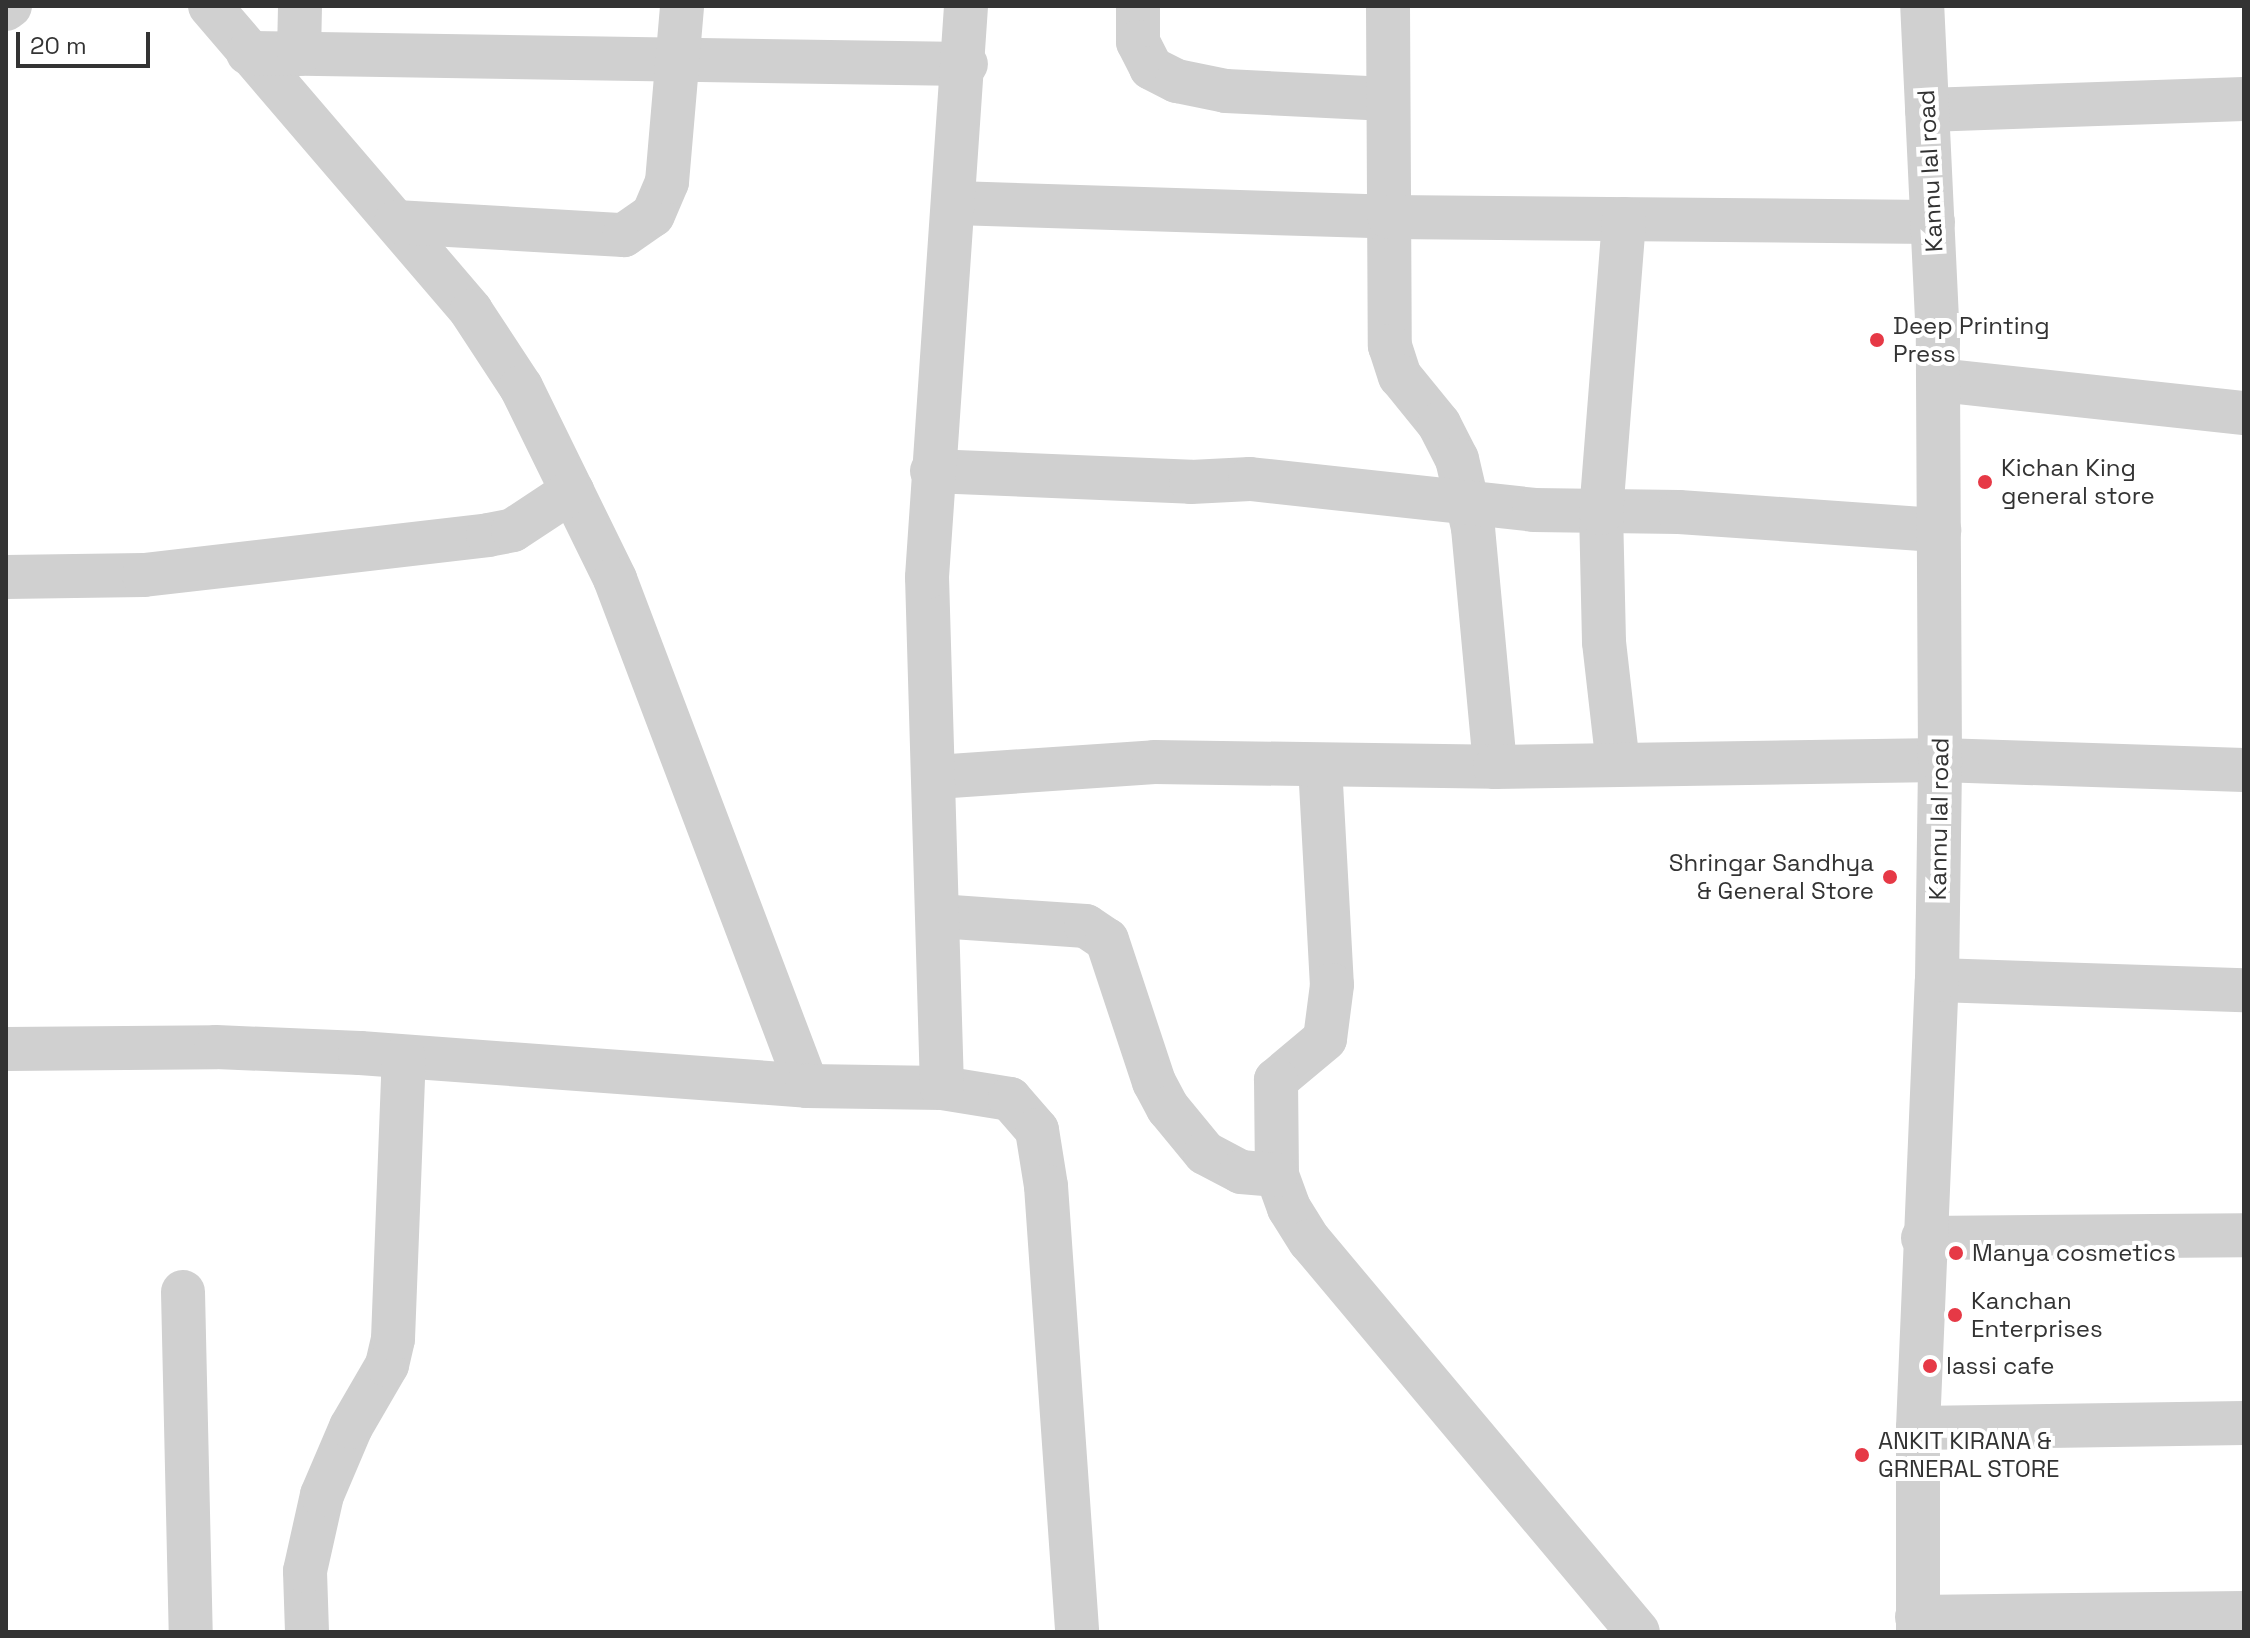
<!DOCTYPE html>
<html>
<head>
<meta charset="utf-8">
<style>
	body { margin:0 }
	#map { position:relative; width:2250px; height:1638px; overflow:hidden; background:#fff; font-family:"Space Grotesk",sans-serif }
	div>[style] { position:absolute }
	.minor>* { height:44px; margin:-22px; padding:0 22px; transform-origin:22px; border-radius:22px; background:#d0d0d0 }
	.tertiary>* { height:44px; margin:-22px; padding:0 22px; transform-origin:22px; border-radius:22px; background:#d0d0d0 }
	.dots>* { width:22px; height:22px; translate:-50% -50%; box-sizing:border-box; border:4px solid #fff; border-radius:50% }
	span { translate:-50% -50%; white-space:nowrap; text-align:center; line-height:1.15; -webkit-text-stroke:8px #fff; paint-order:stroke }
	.street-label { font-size:24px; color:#333 }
	.poi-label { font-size:24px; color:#333 }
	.left { translate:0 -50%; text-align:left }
	.right { translate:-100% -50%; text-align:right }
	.frame { position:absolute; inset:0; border:8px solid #333; pointer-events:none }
	.scale { position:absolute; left:16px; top:32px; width:134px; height:36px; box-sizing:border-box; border:4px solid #333; border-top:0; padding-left:10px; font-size:24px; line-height:28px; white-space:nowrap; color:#333; -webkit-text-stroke:6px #fff; paint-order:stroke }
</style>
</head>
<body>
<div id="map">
	<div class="minor">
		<div style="left:210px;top:6px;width:401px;rotate:49.4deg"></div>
		<div style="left:471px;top:311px;width:91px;rotate:56.7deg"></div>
		<div style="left:521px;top:387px;width:214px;rotate:63.9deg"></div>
		<div style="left:615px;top:579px;width:542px;rotate:69.26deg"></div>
		<div style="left:1138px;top:6px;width:36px;rotate:90deg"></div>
		<div style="left:1138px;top:42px;width:29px;rotate:63deg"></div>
		<div style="left:1151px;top:68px;width:29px;rotate:27deg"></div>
		<div style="left:1177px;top:81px;width:50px;rotate:11.5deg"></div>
		<div style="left:1226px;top:91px;width:162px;rotate:2.8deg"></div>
		<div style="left:1388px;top:6px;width:340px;rotate:89.7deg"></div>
		<div style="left:1390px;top:346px;width:32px;rotate:72deg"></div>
		<div style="left:1400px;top:376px;width:62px;rotate:50.9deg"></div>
		<div style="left:1439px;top:424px;width:39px;rotate:63deg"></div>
		<div style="left:1457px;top:459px;width:71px;rotate:76.9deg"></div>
		<div style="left:1473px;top:528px;width:240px;rotate:84.7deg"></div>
		<div style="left:6px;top:9px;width:5px;rotate:-37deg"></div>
		<div style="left:248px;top:53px;width:718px;rotate:0.88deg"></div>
		<div style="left:299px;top:54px;width:48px;rotate:-88.8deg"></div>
		<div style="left:1927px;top:110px;width:317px;rotate:-2deg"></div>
		<div style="left:955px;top:203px;width:434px;rotate:1.8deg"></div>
		<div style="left:1389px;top:217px;width:544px;rotate:0.53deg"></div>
		<div style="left:396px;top:222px;width:228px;rotate:3.3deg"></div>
		<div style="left:624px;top:235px;width:35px;rotate:-35deg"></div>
		<div style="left:653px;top:215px;width:36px;rotate:-67deg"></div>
		<div style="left:667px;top:182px;width:177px;rotate:-85.1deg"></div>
		<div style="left:1939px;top:380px;width:307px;rotate:6.2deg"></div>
		<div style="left:932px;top:471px;width:259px;rotate:2.4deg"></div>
		<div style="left:1191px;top:482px;width:59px;rotate:-2.9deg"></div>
		<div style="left:1250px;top:479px;width:286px;rotate:6.2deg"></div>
		<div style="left:1534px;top:510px;width:145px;rotate:0.8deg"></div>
		<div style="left:1679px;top:512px;width:261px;rotate:4deg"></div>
		<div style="left:6px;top:577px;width:138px;rotate:-0.8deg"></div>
		<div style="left:144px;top:575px;width:346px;rotate:-6.6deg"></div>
		<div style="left:488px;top:535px;width:25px;rotate:-11deg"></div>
		<div style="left:513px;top:530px;width:71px;rotate:-33.5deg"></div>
		<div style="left:1320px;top:765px;width:220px;rotate:86.9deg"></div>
		<div style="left:1332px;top:985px;width:54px;rotate:97.4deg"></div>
		<div style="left:1325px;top:1039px;width:64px;rotate:140.1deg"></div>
		<div style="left:1276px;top:1080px;width:95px;rotate:89.4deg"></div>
		<div style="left:1277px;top:1175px;width:35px;rotate:70deg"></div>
		<div style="left:1289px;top:1208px;width:39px;rotate:58deg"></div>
		<div style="left:1310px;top:1241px;width:510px;rotate:50.01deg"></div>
		<div style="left:1618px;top:765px;width:124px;rotate:-96.5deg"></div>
		<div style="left:1604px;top:642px;width:129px;rotate:-91.3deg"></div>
		<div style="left:1601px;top:513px;width:295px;rotate:-85.5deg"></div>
		<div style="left:936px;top:777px;width:219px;rotate:-3.9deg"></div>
		<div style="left:1154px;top:762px;width:341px;rotate:0.8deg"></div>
		<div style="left:1495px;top:767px;width:445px;rotate:-0.9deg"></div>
		<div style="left:1940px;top:760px;width:304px;rotate:1.9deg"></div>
		<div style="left:938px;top:916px;width:148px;rotate:3.9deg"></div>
		<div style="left:1086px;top:926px;width:25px;rotate:34deg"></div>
		<div style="left:1107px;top:940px;width:150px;rotate:71.7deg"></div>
		<div style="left:1154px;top:1082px;width:30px;rotate:62deg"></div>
		<div style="left:1168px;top:1108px;width:58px;rotate:50.6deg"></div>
		<div style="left:1205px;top:1153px;width:41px;rotate:27.8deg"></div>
		<div style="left:1241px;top:1172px;width:36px;rotate:5deg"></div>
		<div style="left:1937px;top:980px;width:307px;rotate:1.9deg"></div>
		<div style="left:6px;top:1049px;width:210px;rotate:-0.5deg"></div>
		<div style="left:216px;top:1047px;width:144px;rotate:2.4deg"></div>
		<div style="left:360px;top:1053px;width:448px;rotate:4.2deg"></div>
		<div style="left:807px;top:1086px;width:135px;rotate:0.8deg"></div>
		<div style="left:942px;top:1088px;width:69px;rotate:9.2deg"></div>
		<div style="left:1010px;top:1099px;width:41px;rotate:48.9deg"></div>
		<div style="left:1037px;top:1130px;width:57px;rotate:80.9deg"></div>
		<div style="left:1046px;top:1186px;width:447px;rotate:86deg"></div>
		<div style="left:942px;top:1088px;width:511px;rotate:-91.68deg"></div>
		<div style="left:927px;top:577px;width:572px;rotate:-86.09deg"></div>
		<div style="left:1923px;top:1238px;width:321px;rotate:-0.5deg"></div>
		<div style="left:183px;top:1292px;width:340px;rotate:88.7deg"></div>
		<div style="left:1918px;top:1428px;width:326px;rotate:-0.9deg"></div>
		<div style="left:1917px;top:1617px;width:327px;rotate:-0.7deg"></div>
		<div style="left:307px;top:1632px;width:61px;rotate:-91.9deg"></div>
		<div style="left:305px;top:1571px;width:78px;rotate:-77.4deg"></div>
		<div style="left:322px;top:1495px;width:74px;rotate:-66.9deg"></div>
		<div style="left:351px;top:1427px;width:72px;rotate:-59.9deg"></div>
		<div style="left:387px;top:1365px;width:27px;rotate:-77deg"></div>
		<div style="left:393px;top:1339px;width:282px;rotate:-87.8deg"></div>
	</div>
	<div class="tertiary">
		<div style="left:1918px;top:1632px;width:204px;rotate:-90deg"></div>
		<div style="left:1918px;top:1428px;width:448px;rotate:-87.6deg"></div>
		<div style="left:1937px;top:980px;width:220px;rotate:-89.2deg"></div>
		<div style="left:1940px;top:760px;width:419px;rotate:-90.3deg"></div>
		<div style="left:1938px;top:341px;width:335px;rotate:-92.7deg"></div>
	</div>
	<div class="dots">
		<div style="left:1877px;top:340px;background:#e63946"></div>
		<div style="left:1985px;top:482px;background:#e63946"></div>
		<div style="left:1890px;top:877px;background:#e63946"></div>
		<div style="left:1956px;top:1253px;background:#e63946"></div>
		<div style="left:1955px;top:1315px;background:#e63946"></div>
		<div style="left:1930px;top:1366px;background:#e63946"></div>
		<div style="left:1862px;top:1455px;background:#e63946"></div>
	</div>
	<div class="street-label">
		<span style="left:1930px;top:171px;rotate:-93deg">Kannu lal road</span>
		<span style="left:1939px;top:819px;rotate:-89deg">Kannu lal road</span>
	</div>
	<div class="poi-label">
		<span class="left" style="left:1893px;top:340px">Deep Printing<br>Press</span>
		<span class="left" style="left:2001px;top:482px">Kichan King<br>general store</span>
		<span class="right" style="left:1874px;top:877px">Shringar Sandhya<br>&amp; General Store</span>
		<span class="left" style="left:1972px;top:1253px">Manya cosmetics</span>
		<span class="left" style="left:1971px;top:1315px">Kanchan<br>Enterprises</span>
		<span class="left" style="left:1946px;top:1366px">lassi cafe</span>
		<span class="left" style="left:1878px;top:1455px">ANKIT KIRANA &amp;<br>GRNERAL STORE</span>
	</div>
	<div class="frame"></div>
	<div class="scale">20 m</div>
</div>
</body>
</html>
